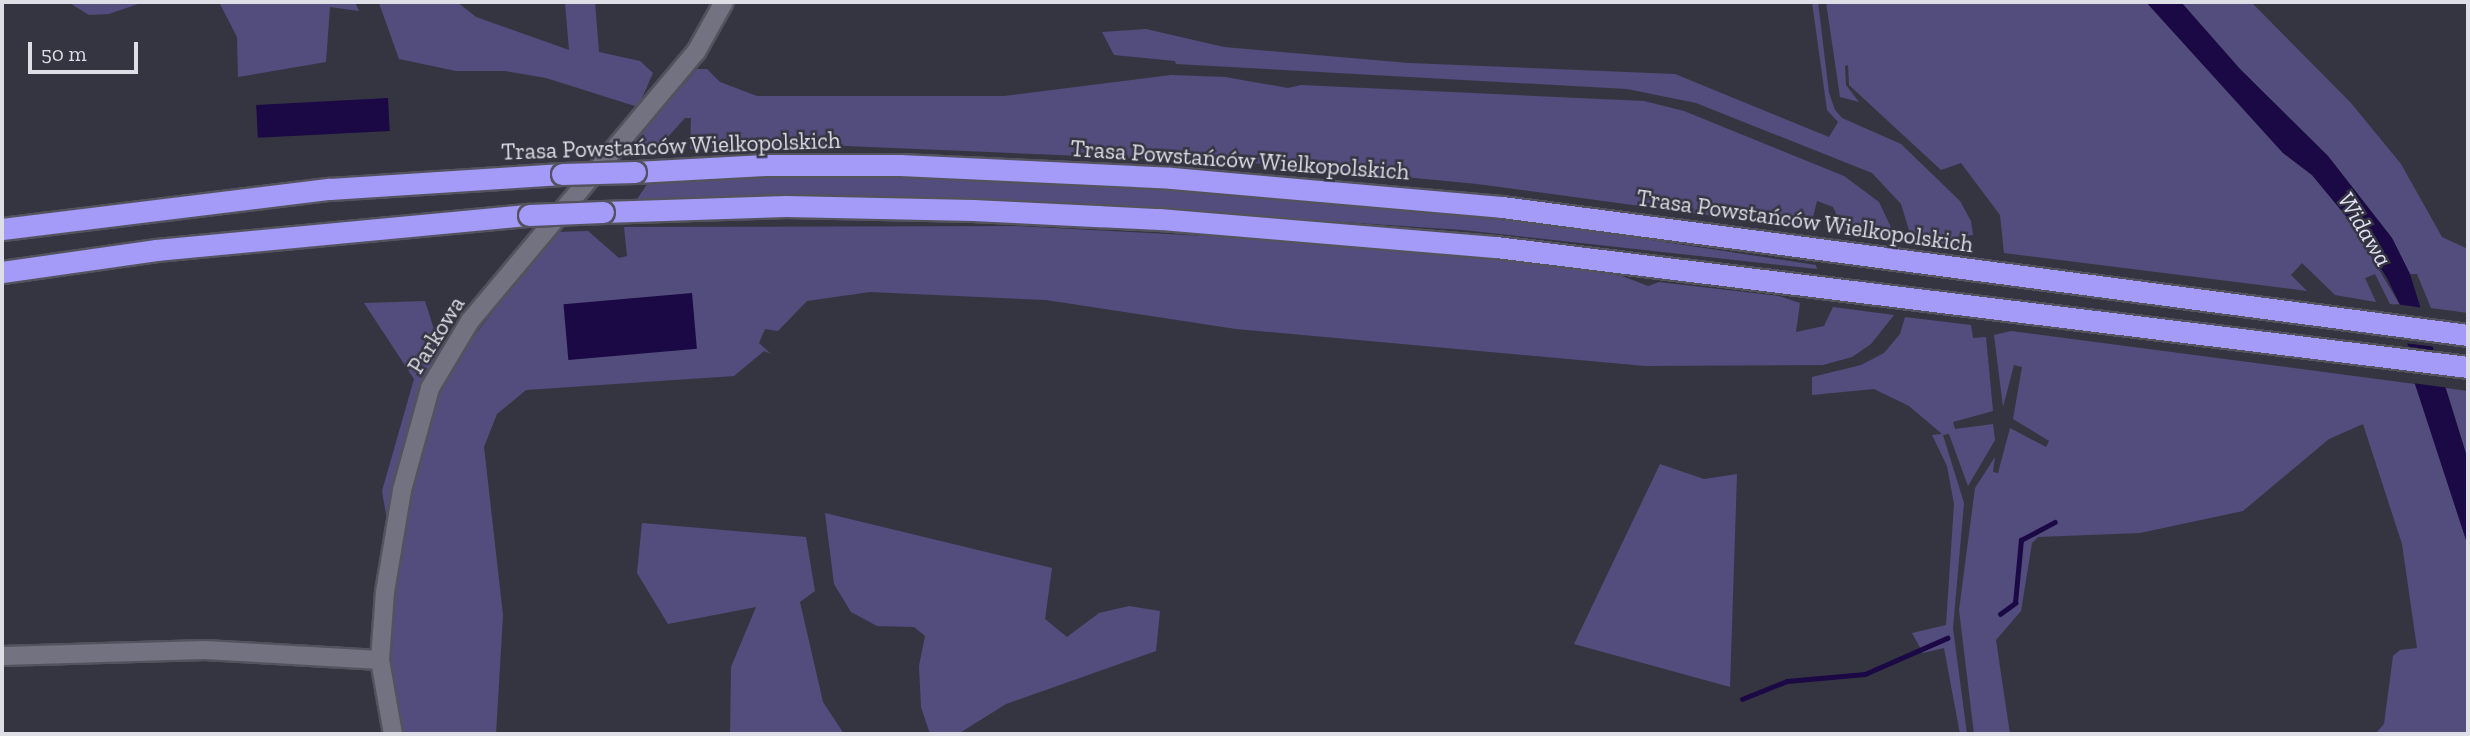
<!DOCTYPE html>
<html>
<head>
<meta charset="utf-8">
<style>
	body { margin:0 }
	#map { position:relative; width:2470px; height:736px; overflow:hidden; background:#353542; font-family:"Zilla Slab",serif }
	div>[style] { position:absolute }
	.green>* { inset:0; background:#524d7d }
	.water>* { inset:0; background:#1a0944; transform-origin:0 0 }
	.pier>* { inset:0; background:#353542 }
	.stream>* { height:4.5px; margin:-2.25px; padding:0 2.25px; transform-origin:2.25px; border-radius:2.25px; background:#1a0944 }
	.roads { filter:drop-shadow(2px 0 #53525d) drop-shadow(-2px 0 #53525d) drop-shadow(0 2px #53525d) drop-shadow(0 -2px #53525d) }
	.minor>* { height:18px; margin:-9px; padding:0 9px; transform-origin:9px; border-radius:9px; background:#727281 }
	.highway>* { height:21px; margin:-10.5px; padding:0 10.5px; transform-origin:10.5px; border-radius:10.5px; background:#a49af8 }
	.bridges { filter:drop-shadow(2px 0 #53525d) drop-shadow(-2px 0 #53525d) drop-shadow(0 2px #53525d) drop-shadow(0 -2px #53525d) }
	.highway-bridge>* { height:21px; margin:-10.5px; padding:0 10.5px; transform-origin:10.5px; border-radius:10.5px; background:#a49af8 }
	span { translate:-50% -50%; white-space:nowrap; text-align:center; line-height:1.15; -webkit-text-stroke:5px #353542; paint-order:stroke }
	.street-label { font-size:23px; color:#dedee6 }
	.water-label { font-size:24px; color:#e2e1f5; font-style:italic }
	.frame { position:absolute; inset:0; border:4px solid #dedee6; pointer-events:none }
	.scale { position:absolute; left:28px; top:42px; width:110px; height:32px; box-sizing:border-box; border:4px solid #dedee6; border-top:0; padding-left:9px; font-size:21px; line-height:24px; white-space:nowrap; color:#dedee6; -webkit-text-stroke:5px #353542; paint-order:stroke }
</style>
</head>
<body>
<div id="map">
	<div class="green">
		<div style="clip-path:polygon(68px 2px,144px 2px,109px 14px,89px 15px)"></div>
		<div style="clip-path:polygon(219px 2px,355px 2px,359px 11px,330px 7px,326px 62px,238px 77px,237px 37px)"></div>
		<div style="clip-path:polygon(457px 2px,476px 17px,569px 50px,565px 2px,595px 2px,599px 52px,640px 61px,653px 73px,638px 107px,546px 78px,505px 71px,456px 71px,399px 59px,379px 3px)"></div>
		<div style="clip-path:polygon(1812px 2px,1818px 2px,1829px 93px,1835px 110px,1842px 118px,1901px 144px,1960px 201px,1971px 221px,1973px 235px,1957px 237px,1958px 247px,1912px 240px,1901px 204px,1872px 173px,1696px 103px,1627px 89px,1176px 64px,1175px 61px,1114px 55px,1102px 32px,1146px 29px,1224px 47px,1409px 63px,1675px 74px,1829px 137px,1838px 122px,1827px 110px)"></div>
		<div style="clip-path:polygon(1826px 2px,2146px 2px,2283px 153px,2312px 175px,2350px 221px,2400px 305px,2390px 304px,2375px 274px,2365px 278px,2376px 302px,2335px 295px,2302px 263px,2291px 275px,2307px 291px,2004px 253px,2000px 215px,1961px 163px,1941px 170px,1849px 85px,1848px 65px,1845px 66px,1846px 85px,1859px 102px,1840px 97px)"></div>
		<div style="clip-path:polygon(2181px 2px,2251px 2px,2351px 103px,2401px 164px,2442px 237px,2468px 249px,2468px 313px,2431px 308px,2417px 274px,2410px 274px,2392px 238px,2328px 156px,2240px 69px)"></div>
		<div style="clip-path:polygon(697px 69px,707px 69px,720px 82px,757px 96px,1004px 96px,1171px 75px,1225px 77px,1288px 88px,1301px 85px,1644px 101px,1684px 111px,1844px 176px,1879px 202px,1896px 238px,1844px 230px,1833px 207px,1817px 201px,1810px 229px,1477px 184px,1270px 164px,799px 144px,690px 149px,691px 118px,685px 118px,657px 149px,626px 151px)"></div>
		<div style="clip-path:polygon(651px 178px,1005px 178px,1221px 191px,1566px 227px,1816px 265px,1817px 269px,1463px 230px,1007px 200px,636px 201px)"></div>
		<div style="clip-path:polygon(1014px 226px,1301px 241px,1506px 260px,1622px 276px,1648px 286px,1659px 282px,1779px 296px,1800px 303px,1796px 332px,1824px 326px,1833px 307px,1894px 315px,1871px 344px,1852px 357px,1823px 365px,1645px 366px,1236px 329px,1046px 300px,870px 292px,807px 301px,778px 331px,765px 329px,759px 343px,771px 354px,764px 351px,734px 376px,526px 390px,497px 414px,484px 447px,503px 615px,496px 734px,387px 734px,388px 526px,382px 491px,414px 379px,364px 303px,425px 301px,447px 370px,556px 232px,588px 231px,619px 258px,627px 256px,624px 227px)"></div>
		<div style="clip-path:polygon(1905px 317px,1971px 325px,1973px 338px,1986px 337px,1993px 411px,1953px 422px,1955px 429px,1993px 424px,1995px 440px,1968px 486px,1949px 434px,1943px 435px,1964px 503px,1953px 628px,1967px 734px,1960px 734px,1944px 648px,1923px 653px,1912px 633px,1946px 625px,1954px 504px,1947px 466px,1932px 435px,1942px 434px,1909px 406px,1874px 389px,1812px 395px,1812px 377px,1861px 365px,1884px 353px,1900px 334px)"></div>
		<div style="clip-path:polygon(2011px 331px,2415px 384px,2468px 546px,2468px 734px,2375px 734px,2384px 724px,2393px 656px,2400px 650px,2417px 648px,2402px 544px,2363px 424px,2329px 439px,2243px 511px,2140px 533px,2038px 537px,2032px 543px,2021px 611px,1996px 640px,2010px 734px,1974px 734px,1959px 610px,1975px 488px,1995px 457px,1993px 472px,1998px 473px,2010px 428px,2046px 447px,2049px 441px,2013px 419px,2022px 367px,2014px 365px,2003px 407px,1994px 335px)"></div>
		<div style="clip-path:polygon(2446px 388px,2468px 391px,2468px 460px)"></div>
		<div style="clip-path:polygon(1660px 464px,1704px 479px,1737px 474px,1730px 687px,1574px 644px)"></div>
		<div style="clip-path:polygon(825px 513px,1052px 568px,1045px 619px,1067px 637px,1099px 613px,1129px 606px,1160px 611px,1156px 651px,1006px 704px,958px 734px,930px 734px,921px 707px,919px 666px,925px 636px,914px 627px,877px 626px,851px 612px,834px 584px)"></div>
		<div style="clip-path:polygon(642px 523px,806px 537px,815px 591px,800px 602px,823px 702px,844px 734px,730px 734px,731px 667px,756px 607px,668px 624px,637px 573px)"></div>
	</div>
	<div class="water">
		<div style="clip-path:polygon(2146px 2px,2181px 2px,2240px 69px,2328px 156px,2392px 238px,2410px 274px,2468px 460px,2468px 546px,2415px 384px,2400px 305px,2387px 278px,2350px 221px,2312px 175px,2283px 153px)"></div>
		<div style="left:388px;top:98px;width:33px;height:132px;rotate:87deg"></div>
		<div style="left:692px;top:293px;width:56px;height:129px;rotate:85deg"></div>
	</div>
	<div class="pier">
		<div style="clip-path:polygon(2396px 304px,2424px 308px,2437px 347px,2404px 343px)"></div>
		<div style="clip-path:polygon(2405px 346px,2438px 351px,2450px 388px,2412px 383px)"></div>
	</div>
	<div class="stream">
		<div style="left:2000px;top:614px;width:19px;rotate:-36deg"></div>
		<div style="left:2015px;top:603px;width:63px;rotate:-84.6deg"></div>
		<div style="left:2021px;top:540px;width:38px;rotate:-28deg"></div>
		<div style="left:1742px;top:699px;width:48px;rotate:-21.8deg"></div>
		<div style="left:1787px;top:681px;width:78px;rotate:-5.1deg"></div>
		<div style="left:1865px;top:674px;width:90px;rotate:-23.7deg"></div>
	</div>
	<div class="roads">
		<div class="minor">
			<div style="left:2px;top:656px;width:203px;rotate:-1.7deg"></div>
			<div style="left:205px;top:650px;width:175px;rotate:3.3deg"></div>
			<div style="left:393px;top:734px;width:75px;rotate:-100deg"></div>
			<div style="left:380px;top:660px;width:68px;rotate:-85.8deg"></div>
			<div style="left:385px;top:592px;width:103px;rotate:-80.5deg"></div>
			<div style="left:402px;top:490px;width:106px;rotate:-74.6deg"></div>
			<div style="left:430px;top:388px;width:78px;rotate:-59.2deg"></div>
			<div style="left:470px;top:321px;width:351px;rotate:-50deg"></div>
			<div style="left:696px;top:52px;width:57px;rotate:-60.8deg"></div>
		</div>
		<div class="highway">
			<div style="left:635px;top:172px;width:130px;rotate:-3.1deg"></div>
			<div style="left:765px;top:165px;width:135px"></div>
			<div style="left:900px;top:165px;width:271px;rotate:2.7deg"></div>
			<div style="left:1171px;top:178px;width:332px;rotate:5deg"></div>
			<div style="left:1502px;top:207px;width:974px;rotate:7.55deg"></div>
			<div style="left:603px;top:212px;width:183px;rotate:-1.9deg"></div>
			<div style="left:786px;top:206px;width:187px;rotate:1.2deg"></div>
			<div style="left:973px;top:210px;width:187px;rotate:2.8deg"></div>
			<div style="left:1160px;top:219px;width:337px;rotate:4.8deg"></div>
			<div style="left:1496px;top:247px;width:979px;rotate:7.04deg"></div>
			<div style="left:2px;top:229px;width:330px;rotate:-7deg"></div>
			<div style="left:330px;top:189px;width:232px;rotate:-3.7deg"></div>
			<div style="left:2px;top:272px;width:156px;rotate:-8.1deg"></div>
			<div style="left:156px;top:250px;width:375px;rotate:-5.4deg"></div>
		</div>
	</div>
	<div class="bridges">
		<div class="highway-bridge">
			<div style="left:562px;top:174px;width:73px;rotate:-1.6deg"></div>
			<div style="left:529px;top:215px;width:74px;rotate:-2.3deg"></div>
		</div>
	</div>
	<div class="street-label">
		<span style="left:671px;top:146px;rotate:-2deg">Trasa Powstańców Wielkopolskich</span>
		<span style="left:1240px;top:160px;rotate:4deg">Trasa Powstańców Wielkopolskich</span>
		<span style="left:1805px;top:221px;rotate:8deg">Trasa Powstańców Wielkopolskich</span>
		<span style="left:436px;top:335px;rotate:-58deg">Parkowa</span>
	</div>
	<div class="water-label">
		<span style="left:2365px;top:229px;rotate:59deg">Widawa</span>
	</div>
	<div class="frame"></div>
	<div class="scale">50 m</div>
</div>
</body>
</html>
